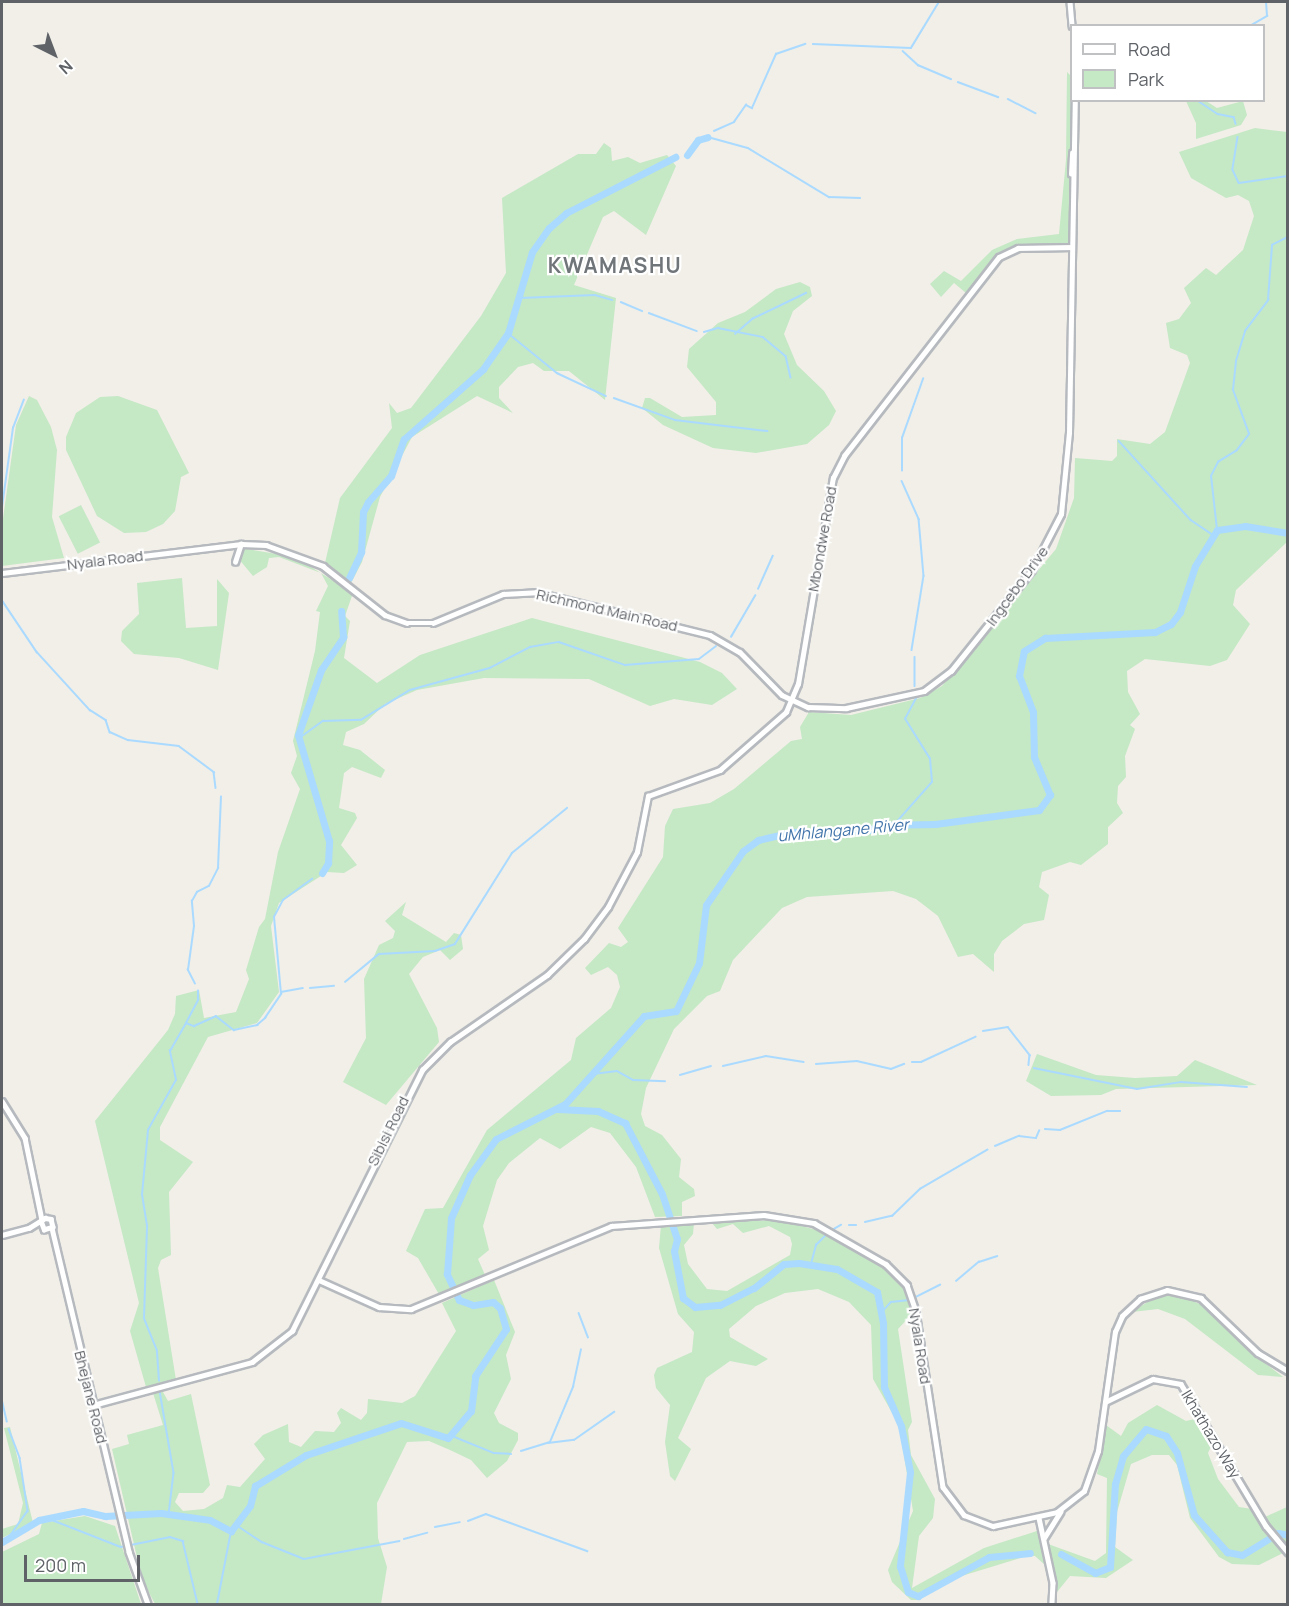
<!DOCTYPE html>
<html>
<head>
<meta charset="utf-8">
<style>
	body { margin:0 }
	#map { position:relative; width:1289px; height:1606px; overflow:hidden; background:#f1efe8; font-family:Manrope,sans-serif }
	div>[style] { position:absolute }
	.green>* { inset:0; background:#c5e8c5; transform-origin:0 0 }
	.stream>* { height:1.5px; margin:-0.75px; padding:0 0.75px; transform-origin:0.75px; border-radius:0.75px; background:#aadaff }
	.river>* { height:7px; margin:-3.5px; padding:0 3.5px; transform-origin:3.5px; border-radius:3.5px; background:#aadaff }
	.roads { filter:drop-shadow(2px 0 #b6babf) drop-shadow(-2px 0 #b6babf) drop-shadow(0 2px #b6babf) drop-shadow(0 -2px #b6babf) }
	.secondary>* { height:4.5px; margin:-2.25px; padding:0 2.25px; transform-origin:2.25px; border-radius:2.25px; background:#fff }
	span { translate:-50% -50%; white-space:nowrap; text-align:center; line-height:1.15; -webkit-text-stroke:4.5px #fff; paint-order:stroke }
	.street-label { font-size:15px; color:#5f6368 }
	.water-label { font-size:16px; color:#4174aa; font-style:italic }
	.district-label { font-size:21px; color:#70757a; font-weight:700; letter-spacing:1.5px }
	.frame { position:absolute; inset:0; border:3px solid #5f6368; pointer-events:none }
	.legend { position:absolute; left:1070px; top:24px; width:195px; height:78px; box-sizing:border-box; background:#fff; border:2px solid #bfc1c3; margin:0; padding:8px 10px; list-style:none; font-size:18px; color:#5f6368 }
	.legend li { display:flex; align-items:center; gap:12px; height:30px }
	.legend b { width:30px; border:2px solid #bfc1c3 }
	.north { position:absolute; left:24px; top:24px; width:60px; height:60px; -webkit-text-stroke:4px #fff; paint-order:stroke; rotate:138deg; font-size:16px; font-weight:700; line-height:24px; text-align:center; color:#5f6368 }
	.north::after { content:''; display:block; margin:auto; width:21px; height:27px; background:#5f6368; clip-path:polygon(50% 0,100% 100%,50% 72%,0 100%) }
	.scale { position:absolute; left:24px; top:1555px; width:116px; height:27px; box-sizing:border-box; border:3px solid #5f6368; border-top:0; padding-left:8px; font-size:18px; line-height:21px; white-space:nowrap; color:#5f6368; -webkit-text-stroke:4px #fff; paint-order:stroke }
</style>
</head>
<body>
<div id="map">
	<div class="green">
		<div style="clip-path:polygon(1067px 72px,1072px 77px,1070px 244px,1011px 247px,994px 257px,966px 293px,954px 283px,941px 297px,930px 284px,944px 271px,961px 281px,992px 250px,1017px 239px,1059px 234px,1066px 160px)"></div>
		<div style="clip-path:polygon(1186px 101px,1206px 101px,1217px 108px,1243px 101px,1247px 115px,1241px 125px,1196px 139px,1196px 123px)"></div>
		<div style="clip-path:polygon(1255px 128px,1287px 132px,1287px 542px,1236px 590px,1233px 605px,1250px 624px,1227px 660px,1210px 666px,1145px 659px,1127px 671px,1128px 692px,1140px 714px,1130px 725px,1135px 729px,1125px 756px,1126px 777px,1118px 786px,1117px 803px,1123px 813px,1108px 827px,1108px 844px,1081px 865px,1070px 862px,1042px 872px,1039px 887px,1049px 895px,1044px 920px,1024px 924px,1002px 941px,994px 954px,994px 972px,973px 954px,958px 957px,938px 916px,916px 899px,893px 891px,807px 897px,782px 908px,733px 960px,720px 991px,707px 996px,674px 1029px,646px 1088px,641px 1114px,645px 1126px,662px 1135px,681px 1159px,679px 1177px,694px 1189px,695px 1196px,682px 1202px,682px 1216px,655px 1217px,636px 1167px,610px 1133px,591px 1127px,560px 1149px,540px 1138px,509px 1163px,497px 1180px,483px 1226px,489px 1250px,478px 1259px,485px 1275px,440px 1296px,418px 1258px,406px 1251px,425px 1209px,443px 1208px,487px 1130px,571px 1060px,576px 1038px,611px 1008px,620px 987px,617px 975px,608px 967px,591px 975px,585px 968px,609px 943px,621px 947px,628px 942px,618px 928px,663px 857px,665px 826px,673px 809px,710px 803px,734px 789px,791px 741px,802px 739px,800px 727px,809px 712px,851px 715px,920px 698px,942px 686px,1056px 549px,1074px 498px,1075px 458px,1112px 461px,1117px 456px,1117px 439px,1150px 444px,1165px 432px,1190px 363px,1187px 355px,1170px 348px,1166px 323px,1179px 319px,1191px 303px,1184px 288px,1206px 268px,1216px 275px,1243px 250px,1254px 216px,1249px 201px,1238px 195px,1226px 198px,1191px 178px,1179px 152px)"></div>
		<div style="clip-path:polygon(604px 143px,611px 148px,612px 161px,628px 157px,640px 163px,667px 155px,676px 166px,646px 235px,614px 211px,603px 217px,574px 285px,616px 298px,605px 400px,569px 371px,544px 371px,533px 363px,518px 367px,499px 387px,499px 398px,513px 413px,477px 396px,412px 437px,380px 497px,362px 562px,351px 583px,325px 563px,340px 498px,392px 428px,389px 403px,397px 413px,411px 408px,481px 316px,506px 273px,502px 198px,578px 154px,596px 154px)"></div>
		<div style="clip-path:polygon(800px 282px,810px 287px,812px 296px,793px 311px,784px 334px,797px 365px,824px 391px,836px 411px,829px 425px,807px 444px,756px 453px,713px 448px,663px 425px,642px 408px,645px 398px,650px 398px,682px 417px,716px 415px,716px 402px,687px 367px,689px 349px,718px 323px,745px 312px,776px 289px)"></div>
		<div style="clip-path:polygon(29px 396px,37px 400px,51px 427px,57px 450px,52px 517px,64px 558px,2px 566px,2px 526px,16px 425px)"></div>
		<div style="clip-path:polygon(118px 396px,157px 410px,189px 473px,181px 477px,175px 511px,163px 524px,146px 532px,124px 533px,97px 516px,66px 450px,66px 437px,76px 413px,100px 397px)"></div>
		<div style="left:81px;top:505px;width:42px;height:25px;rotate:63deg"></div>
		<div style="clip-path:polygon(241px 548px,295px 557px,353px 593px,345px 616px,350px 621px,344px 658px,377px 683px,420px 655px,532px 618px,700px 662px,722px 673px,737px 689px,712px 705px,674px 699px,650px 706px,589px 679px,484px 678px,417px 690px,385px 704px,364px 724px,346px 732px,343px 745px,360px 750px,385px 770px,381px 778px,352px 767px,344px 773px,339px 808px,355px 813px,357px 818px,341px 845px,357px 865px,344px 873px,327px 872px,279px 903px,271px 926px,279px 992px,257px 1023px,208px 1037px,160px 1127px,160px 1140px,193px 1162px,169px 1192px,171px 1255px,161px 1260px,158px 1268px,176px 1380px,146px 1387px,130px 1331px,139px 1303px,95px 1121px,168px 1030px,175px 1014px,176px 996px,199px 990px,204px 1018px,236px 1012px,249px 979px,246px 970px,259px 927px,265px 919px,278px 852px,300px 789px,291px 773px,297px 756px,293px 741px,315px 651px,320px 612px,316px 611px,328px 586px,321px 573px,279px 557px,269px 558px,267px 567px,253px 576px,238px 558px)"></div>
		<div style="clip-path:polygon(182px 578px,186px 628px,217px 626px,217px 579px,229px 593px,218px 670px,179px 658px,134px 654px,121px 641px,122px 631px,139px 614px,137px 583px)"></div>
		<div style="clip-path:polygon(406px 902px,402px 915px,446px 942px,454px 933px,461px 935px,463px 949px,450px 960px,440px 950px,423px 957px,409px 974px,437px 1028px,439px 1042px,386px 1105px,343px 1082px,366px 1038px,364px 979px,379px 945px,393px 938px,395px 931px,385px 921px)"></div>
		<div style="clip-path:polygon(1037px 1054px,1096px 1075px,1135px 1078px,1177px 1076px,1195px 1060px,1257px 1085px,1116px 1089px,1101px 1095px,1051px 1096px,1026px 1081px)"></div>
		<div style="clip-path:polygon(778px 1220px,821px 1231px,885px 1268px,901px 1283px,910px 1303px,913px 1313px,898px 1329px,912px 1422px,908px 1430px,911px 1455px,935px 1499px,933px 1518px,919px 1536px,912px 1588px,984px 1548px,1037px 1531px,1045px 1565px,1035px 1556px,1027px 1556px,955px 1578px,918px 1600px,911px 1600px,892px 1582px,888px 1570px,913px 1511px,899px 1425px,873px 1379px,871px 1325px,849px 1302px,818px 1289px,785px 1293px,756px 1306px,729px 1329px,730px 1337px,768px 1359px,756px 1366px,730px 1361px,706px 1378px,678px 1438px,691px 1449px,675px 1481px,670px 1476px,665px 1442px,670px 1405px,656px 1388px,654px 1375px,657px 1368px,692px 1352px,694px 1332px,678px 1314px,659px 1248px,661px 1225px,694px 1223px,693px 1234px,684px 1245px,688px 1264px,707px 1289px,727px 1291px,790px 1255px,792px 1244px,790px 1237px,769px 1226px,743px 1233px,733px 1224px,717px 1229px,711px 1222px)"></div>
		<div style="clip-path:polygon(494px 1280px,515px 1332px,506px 1355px,511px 1379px,494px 1413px,499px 1423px,518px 1433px,518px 1440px,507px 1461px,487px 1478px,471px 1460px,450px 1450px,429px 1441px,407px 1442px,377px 1503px,378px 1538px,387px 1567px,381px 1604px,155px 1604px,142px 1579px,112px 1449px,129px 1444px,127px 1435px,163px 1425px,153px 1393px,163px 1392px,168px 1401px,191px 1394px,210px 1485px,203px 1493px,179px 1493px,175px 1502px,183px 1511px,204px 1509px,223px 1498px,227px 1485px,240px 1487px,265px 1459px,254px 1444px,263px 1435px,288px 1424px,289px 1442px,301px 1447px,315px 1431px,334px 1432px,341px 1423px,337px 1413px,341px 1408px,361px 1420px,367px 1413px,368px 1399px,402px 1403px,415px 1396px,456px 1331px,442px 1303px)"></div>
		<div style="clip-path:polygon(1177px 1294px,1211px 1309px,1252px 1353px,1283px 1377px,1258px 1375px,1185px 1319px,1158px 1309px,1132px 1312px,1155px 1297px)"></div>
		<div style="clip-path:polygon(1157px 1405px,1186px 1421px,1199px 1418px,1213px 1442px,1208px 1453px,1218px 1479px,1239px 1507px,1252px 1509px,1283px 1553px,1259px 1565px,1232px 1564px,1219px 1557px,1190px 1518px,1177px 1465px,1169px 1455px,1152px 1455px,1131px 1464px,1117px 1512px,1115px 1547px,1133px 1560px,1106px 1578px,1070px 1576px,1057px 1592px,1048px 1544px,1095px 1561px,1106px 1553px,1107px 1478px,1097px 1474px,1106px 1425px,1121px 1436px,1128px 1423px)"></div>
		<div style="clip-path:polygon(10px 1427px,33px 1523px,2px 1538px,2px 1529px,18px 1524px,23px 1503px,4px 1428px)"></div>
		<div style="clip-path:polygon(1287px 1507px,1287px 1547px,1265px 1517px)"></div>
		<div style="clip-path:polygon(85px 1516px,115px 1526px,141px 1604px,2px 1604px,2px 1552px,39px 1534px,42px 1523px)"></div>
	</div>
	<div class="stream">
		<div style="left:1250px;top:26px;width:20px;rotate:-30deg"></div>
		<div style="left:1267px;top:16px;width:14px;rotate:-94deg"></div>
		<div style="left:813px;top:44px;width:98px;rotate:2.3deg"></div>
		<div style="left:911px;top:48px;width:54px;rotate:-58.7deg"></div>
		<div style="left:903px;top:51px;width:21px;rotate:43deg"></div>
		<div style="left:918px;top:65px;width:36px;rotate:23deg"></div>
		<div style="left:958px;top:82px;width:43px;rotate:20.6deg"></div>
		<div style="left:1008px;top:99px;width:31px;rotate:27deg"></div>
		<div style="left:1197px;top:100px;width:25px;rotate:34deg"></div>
		<div style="left:1218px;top:114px;width:16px;rotate:11deg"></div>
		<div style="left:1234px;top:117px;width:7px;rotate:74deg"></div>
		<div style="left:714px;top:131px;width:22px;rotate:-24deg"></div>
		<div style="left:734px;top:122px;width:21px;rotate:-55deg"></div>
		<div style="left:746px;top:105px;width:7px;rotate:27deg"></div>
		<div style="left:752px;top:108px;width:59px;rotate:-66deg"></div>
		<div style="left:776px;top:54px;width:31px;rotate:-19deg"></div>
		<div style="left:708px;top:137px;width:41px;rotate:15.4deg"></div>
		<div style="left:748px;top:148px;width:95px;rotate:31.2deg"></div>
		<div style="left:829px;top:197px;width:31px;rotate:2deg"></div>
		<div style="left:1238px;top:137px;width:33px;rotate:99deg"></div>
		<div style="left:1233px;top:170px;width:14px;rotate:65deg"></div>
		<div style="left:1239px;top:183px;width:49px;rotate:-8.1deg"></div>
		<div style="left:520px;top:298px;width:75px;rotate:-2.3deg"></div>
		<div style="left:595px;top:295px;width:18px;rotate:16deg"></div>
		<div style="left:621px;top:302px;width:23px;rotate:23deg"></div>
		<div style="left:649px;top:313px;width:51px;rotate:20.6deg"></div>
		<div style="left:704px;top:332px;width:15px;rotate:-16deg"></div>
		<div style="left:718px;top:328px;width:46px;rotate:11.3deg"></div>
		<div style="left:763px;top:337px;width:30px;rotate:40deg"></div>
		<div style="left:786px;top:356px;width:22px;rotate:77deg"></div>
		<div style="left:508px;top:333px;width:63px;rotate:39.2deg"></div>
		<div style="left:557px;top:373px;width:54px;rotate:25.1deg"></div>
		<div style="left:735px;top:334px;width:23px;rotate:-41deg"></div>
		<div style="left:752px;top:319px;width:60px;rotate:-25.7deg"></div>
		<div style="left:614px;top:398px;width:65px;rotate:19.8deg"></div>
		<div style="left:675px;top:420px;width:93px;rotate:6.8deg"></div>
		<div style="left:1119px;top:441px;width:107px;rotate:47.7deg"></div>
		<div style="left:1191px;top:520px;width:27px;rotate:34deg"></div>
		<div style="left:902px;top:471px;width:33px;rotate:-90deg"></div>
		<div style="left:902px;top:438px;width:63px;rotate:-70.4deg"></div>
		<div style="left:902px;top:481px;width:42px;rotate:65.9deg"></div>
		<div style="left:919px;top:519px;width:57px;rotate:85deg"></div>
		<div style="left:924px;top:576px;width:75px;rotate:99.2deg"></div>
		<div style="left:2px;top:507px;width:80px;rotate:-82.1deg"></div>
		<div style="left:13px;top:428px;width:30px;rotate:-69deg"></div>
		<div style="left:1217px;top:530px;width:54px;rotate:-96.3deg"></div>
		<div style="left:1211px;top:476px;width:16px;rotate:-63deg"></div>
		<div style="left:1218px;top:462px;width:22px;rotate:-32deg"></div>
		<div style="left:1237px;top:450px;width:20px;rotate:-53deg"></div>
		<div style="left:1249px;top:434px;width:47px;rotate:-110deg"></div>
		<div style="left:1233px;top:390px;width:29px;rotate:-84deg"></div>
		<div style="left:1236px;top:361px;width:31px;rotate:-73deg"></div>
		<div style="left:1245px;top:331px;width:39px;rotate:-53deg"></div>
		<div style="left:1268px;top:300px;width:55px;rotate:-85.8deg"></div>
		<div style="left:1272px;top:245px;width:18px;rotate:-27deg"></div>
		<div style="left:758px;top:589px;width:36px;rotate:-66deg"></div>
		<div style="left:2px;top:600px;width:63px;rotate:56.1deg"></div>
		<div style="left:37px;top:652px;width:79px;rotate:47.6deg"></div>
		<div style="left:90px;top:710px;width:19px;rotate:32deg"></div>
		<div style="left:106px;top:720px;width:13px;rotate:72deg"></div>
		<div style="left:110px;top:732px;width:20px;rotate:24deg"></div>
		<div style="left:128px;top:740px;width:51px;rotate:6.7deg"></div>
		<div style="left:179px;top:746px;width:44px;rotate:36.6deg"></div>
		<div style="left:214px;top:772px;width:16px;rotate:83deg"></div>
		<div style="left:731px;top:637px;width:48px;rotate:-59.7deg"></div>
		<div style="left:915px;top:657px;width:29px;rotate:90deg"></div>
		<div style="left:298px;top:739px;width:31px;rotate:-36deg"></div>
		<div style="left:323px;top:721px;width:38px;rotate:-2deg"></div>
		<div style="left:361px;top:720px;width:57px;rotate:-31.5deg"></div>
		<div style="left:410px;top:690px;width:83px;rotate:-15.4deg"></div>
		<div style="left:490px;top:668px;width:45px;rotate:-27.7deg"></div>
		<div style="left:530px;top:647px;width:29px;rotate:-10deg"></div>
		<div style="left:559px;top:642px;width:70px;rotate:19.2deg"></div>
		<div style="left:625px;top:665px;width:74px;rotate:-4.6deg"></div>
		<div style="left:699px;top:659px;width:21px;rotate:-37deg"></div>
		<div style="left:894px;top:825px;width:57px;rotate:-48.5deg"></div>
		<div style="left:932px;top:782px;width:23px;rotate:-95deg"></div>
		<div style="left:930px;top:759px;width:47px;rotate:-122deg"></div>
		<div style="left:905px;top:719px;width:24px;rotate:-62deg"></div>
		<div style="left:345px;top:982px;width:44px;rotate:-39.5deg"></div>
		<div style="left:379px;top:954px;width:56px;rotate:-3.1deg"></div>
		<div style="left:435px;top:951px;width:21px;rotate:-19deg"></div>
		<div style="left:455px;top:944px;width:107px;rotate:-57.9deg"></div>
		<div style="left:512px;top:853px;width:71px;rotate:-39.3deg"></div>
		<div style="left:195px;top:984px;width:16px;rotate:-117deg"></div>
		<div style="left:188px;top:970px;width:44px;rotate:-82.2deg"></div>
		<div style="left:194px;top:926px;width:25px;rotate:-95deg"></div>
		<div style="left:192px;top:901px;width:10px;rotate:-61deg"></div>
		<div style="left:197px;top:892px;width:13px;rotate:-27deg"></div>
		<div style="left:209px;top:886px;width:20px;rotate:-63deg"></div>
		<div style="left:218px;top:868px;width:71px;rotate:-87.6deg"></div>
		<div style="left:310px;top:988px;width:24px;rotate:-5deg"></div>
		<div style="left:281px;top:992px;width:22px;rotate:-10deg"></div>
		<div style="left:186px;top:1023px;width:26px;rotate:-62deg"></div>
		<div style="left:198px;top:1000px;width:9px;rotate:-90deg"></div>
		<div style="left:983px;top:1031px;width:25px;rotate:-9deg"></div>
		<div style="left:1008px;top:1027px;width:36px;rotate:52deg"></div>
		<div style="left:1030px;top:1055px;width:10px;rotate:96deg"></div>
		<div style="left:912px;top:1062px;width:9px"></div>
		<div style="left:921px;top:1062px;width:60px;rotate:-24.8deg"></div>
		<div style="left:816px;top:1064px;width:41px;rotate:-4.2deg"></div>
		<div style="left:857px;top:1061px;width:35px;rotate:13deg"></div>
		<div style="left:891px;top:1069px;width:14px;rotate:-21deg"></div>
		<div style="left:723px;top:1066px;width:44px;rotate:-13.1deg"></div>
		<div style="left:766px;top:1056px;width:38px;rotate:9deg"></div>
		<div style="left:1034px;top:1068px;width:105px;rotate:11.5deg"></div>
		<div style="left:1137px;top:1089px;width:45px;rotate:-9deg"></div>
		<div style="left:1181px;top:1082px;width:66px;rotate:4.3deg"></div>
		<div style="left:593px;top:1074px;width:24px;rotate:-7deg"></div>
		<div style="left:617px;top:1071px;width:18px;rotate:29deg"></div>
		<div style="left:633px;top:1080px;width:32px;rotate:2deg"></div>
		<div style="left:680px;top:1075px;width:32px;rotate:-16deg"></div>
		<div style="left:1045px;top:1129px;width:15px;rotate:4deg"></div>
		<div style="left:1060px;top:1130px;width:51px;rotate:-22deg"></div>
		<div style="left:1107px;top:1111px;width:13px"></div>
		<div style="left:995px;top:1146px;width:26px;rotate:-23deg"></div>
		<div style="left:1019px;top:1136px;width:17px;rotate:7deg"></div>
		<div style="left:1036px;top:1138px;width:8px;rotate:-67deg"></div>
		<div style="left:865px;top:1222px;width:28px;rotate:-13deg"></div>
		<div style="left:892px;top:1216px;width:39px;rotate:-44deg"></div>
		<div style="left:920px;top:1189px;width:78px;rotate:-30.2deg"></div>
		<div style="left:849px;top:1225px;width:7px"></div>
		<div style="left:834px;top:1229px;width:8px;rotate:-30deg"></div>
		<div style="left:811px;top:1264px;width:20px;rotate:-75deg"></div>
		<div style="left:816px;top:1245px;width:13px;rotate:-45deg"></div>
		<div style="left:956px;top:1281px;width:30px;rotate:-40deg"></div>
		<div style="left:979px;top:1262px;width:19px;rotate:-18deg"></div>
		<div style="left:916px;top:1297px;width:27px;rotate:-27deg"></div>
		<div style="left:882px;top:1312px;width:13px;rotate:-48deg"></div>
		<div style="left:891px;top:1302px;width:18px;rotate:-6deg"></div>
		<div style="left:579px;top:1313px;width:26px;rotate:69deg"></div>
		<div style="left:159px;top:1381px;width:30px;rotate:-94deg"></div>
		<div style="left:157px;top:1351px;width:35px;rotate:-112deg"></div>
		<div style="left:144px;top:1318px;width:92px;rotate:-88.1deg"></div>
		<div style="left:147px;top:1226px;width:31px;rotate:-99deg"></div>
		<div style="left:142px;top:1195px;width:65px;rotate:-84.7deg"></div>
		<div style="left:148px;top:1130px;width:57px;rotate:-60.8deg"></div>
		<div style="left:176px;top:1080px;width:30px;rotate:-102deg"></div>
		<div style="left:170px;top:1051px;width:32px;rotate:-60deg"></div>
		<div style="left:186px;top:1023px;width:9px;rotate:21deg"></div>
		<div style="left:194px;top:1026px;width:24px;rotate:-24deg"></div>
		<div style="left:216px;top:1016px;width:23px;rotate:38deg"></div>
		<div style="left:234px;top:1030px;width:24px;rotate:-12deg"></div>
		<div style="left:257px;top:1025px;width:11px;rotate:-41deg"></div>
		<div style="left:265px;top:1018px;width:29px;rotate:-56deg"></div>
		<div style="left:281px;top:994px;width:77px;rotate:-95.2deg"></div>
		<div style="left:274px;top:917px;width:19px;rotate:-62deg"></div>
		<div style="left:283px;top:900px;width:36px;rotate:-36deg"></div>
		<div style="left:160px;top:1391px;width:83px;rotate:80.3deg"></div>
		<div style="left:174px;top:1473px;width:42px;rotate:96.8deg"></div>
		<div style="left:2px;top:1399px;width:23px;rotate:77deg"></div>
		<div style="left:9px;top:1429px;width:31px;rotate:69deg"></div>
		<div style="left:20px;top:1458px;width:54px;rotate:81.4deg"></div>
		<div style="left:28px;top:1511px;width:32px;rotate:125deg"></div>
		<div style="left:450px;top:1435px;width:48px;rotate:22.2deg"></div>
		<div style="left:494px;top:1453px;width:17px;rotate:3deg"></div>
		<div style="left:548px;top:1443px;width:26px;rotate:-7deg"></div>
		<div style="left:574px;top:1440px;width:49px;rotate:-35deg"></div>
		<div style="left:521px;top:1451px;width:30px;rotate:-17deg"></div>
		<div style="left:550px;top:1442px;width:60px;rotate:-67.3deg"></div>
		<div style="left:573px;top:1387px;width:38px;rotate:-78deg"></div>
		<div style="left:47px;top:1518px;width:79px;rotate:21.4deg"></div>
		<div style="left:121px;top:1547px;width:50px;rotate:-11.5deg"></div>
		<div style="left:170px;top:1537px;width:14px;rotate:17deg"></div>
		<div style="left:183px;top:1541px;width:65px;rotate:76.6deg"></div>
		<div style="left:468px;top:1521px;width:19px;rotate:-21deg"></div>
		<div style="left:486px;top:1514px;width:108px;rotate:20.1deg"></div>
		<div style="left:238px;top:1526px;width:29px;rotate:34deg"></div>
		<div style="left:262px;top:1542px;width:45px;rotate:22deg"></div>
		<div style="left:304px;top:1559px;width:97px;rotate:-10.7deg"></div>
		<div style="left:435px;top:1527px;width:25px;rotate:-11deg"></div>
		<div style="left:404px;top:1539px;width:24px;rotate:-15deg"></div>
		<div style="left:217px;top:1604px;width:74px;rotate:-79.1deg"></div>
	</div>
	<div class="river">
		<div style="left:687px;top:155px;width:19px;rotate:-54deg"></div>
		<div style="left:698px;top:140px;width:10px;rotate:-17deg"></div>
		<div style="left:349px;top:578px;width:29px;rotate:-65deg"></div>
		<div style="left:361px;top:552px;width:40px;rotate:-87.1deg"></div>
		<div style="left:363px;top:512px;width:11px;rotate:-63deg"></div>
		<div style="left:368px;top:502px;width:35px;rotate:-49deg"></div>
		<div style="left:391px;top:476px;width:39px;rotate:-71deg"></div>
		<div style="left:404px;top:439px;width:106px;rotate:-41.5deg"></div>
		<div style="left:483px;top:369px;width:44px;rotate:-55.2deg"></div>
		<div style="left:508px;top:333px;width:84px;rotate:-73.5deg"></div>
		<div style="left:532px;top:252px;width:29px;rotate:-55deg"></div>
		<div style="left:549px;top:228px;width:23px;rotate:-41deg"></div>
		<div style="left:566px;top:213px;width:123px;rotate:-27.2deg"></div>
		<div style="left:322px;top:873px;width:12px;rotate:-59deg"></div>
		<div style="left:328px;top:863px;width:22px;rotate:-87deg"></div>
		<div style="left:329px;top:841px;width:110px;rotate:-106.3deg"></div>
		<div style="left:298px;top:735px;width:69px;rotate:-70.5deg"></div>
		<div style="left:321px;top:670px;width:40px;rotate:-56deg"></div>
		<div style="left:343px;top:637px;width:26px;rotate:-94deg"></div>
		<div style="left:558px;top:1109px;width:40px;rotate:2.9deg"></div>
		<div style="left:598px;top:1111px;width:30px;rotate:24deg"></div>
		<div style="left:625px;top:1123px;width:80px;rotate:62.5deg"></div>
		<div style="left:662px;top:1194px;width:47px;rotate:71.6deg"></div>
		<div style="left:677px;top:1239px;width:12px;rotate:104deg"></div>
		<div style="left:674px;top:1251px;width:48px;rotate:79.2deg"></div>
		<div style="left:683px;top:1298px;width:15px;rotate:37deg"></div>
		<div style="left:695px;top:1307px;width:25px;rotate:-5deg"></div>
		<div style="left:720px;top:1305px;width:38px;rotate:-27deg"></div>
		<div style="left:754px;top:1288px;width:38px;rotate:-39deg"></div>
		<div style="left:784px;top:1264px;width:15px;rotate:-4deg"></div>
		<div style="left:799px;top:1263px;width:38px;rotate:9deg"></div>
		<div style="left:837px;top:1269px;width:46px;rotate:29.9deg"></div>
		<div style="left:877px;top:1292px;width:32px;rotate:79deg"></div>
		<div style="left:883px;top:1323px;width:64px;rotate:89.1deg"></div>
		<div style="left:884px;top:1387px;width:43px;rotate:66.4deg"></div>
		<div style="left:901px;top:1426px;width:47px;rotate:78.9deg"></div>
		<div style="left:910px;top:1472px;width:95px;rotate:96.1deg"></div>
		<div style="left:900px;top:1566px;width:27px;rotate:73deg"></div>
		<div style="left:908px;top:1592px;width:11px;rotate:22deg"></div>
		<div style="left:918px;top:1596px;width:81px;rotate:-28.8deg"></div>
		<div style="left:989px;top:1557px;width:41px;rotate:-5.6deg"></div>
		<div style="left:2px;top:1542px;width:43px;rotate:-30.7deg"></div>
		<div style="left:39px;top:1520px;width:45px;rotate:-11.6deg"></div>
		<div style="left:83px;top:1511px;width:23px;rotate:13deg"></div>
		<div style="left:105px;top:1516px;width:56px;rotate:-3.1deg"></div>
		<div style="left:161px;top:1513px;width:49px;rotate:8.1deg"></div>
		<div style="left:210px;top:1520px;width:24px;rotate:28deg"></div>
		<div style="left:231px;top:1531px;width:31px;rotate:-53deg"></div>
		<div style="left:250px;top:1506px;width:21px;rotate:-76deg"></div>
		<div style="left:255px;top:1486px;width:60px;rotate:-31.3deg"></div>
		<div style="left:306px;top:1455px;width:100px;rotate:-18.6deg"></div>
		<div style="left:401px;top:1423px;width:49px;rotate:17.7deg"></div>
		<div style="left:448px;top:1438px;width:35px;rotate:-50deg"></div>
		<div style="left:471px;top:1411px;width:35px;rotate:-83deg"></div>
		<div style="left:475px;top:1376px;width:56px;rotate:-56.6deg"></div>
		<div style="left:506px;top:1329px;width:22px;rotate:-106deg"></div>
		<div style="left:500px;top:1308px;width:9px;rotate:-139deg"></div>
		<div style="left:493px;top:1302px;width:20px;rotate:171deg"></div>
		<div style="left:473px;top:1305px;width:15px;rotate:-160deg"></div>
		<div style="left:459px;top:1300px;width:29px;rotate:-115deg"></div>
		<div style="left:447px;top:1274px;width:56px;rotate:-85.9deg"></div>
		<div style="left:451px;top:1218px;width:47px;rotate:-66.2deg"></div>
		<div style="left:470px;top:1175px;width:44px;rotate:-54.2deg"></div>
		<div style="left:496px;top:1139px;width:77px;rotate:-26.9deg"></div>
		<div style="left:565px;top:1104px;width:118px;rotate:-48.1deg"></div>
		<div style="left:644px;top:1016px;width:32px;rotate:-9deg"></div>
		<div style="left:676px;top:1011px;width:53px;rotate:-64.4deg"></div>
		<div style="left:699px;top:963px;width:58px;rotate:-83.1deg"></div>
		<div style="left:706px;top:905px;width:65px;rotate:-55.6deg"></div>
		<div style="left:743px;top:851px;width:19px;rotate:-36deg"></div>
		<div style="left:758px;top:840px;width:36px;rotate:-13deg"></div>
		<div style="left:793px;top:832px;width:76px;rotate:-1.5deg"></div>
		<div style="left:869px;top:830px;width:13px;rotate:-23deg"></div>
		<div style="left:881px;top:825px;width:54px;rotate:-1.1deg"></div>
		<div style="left:935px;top:824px;width:105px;rotate:-7.7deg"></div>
		<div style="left:1039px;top:810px;width:19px;rotate:-54deg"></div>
		<div style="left:1050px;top:795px;width:41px;rotate:-112.8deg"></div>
		<div style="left:1034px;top:757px;width:45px;rotate:-91.3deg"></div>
		<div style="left:1033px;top:712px;width:39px;rotate:-111deg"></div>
		<div style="left:1019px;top:676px;width:25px;rotate:-79deg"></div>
		<div style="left:1024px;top:651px;width:25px;rotate:-32deg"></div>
		<div style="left:1045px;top:638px;width:110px;rotate:-3.1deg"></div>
		<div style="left:1155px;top:632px;width:18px;rotate:-27deg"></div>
		<div style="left:1171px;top:624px;width:15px;rotate:-53deg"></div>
		<div style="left:1180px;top:612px;width:48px;rotate:-71.9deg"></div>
		<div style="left:1195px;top:566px;width:42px;rotate:-58.6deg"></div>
		<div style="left:1217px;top:530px;width:28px;rotate:-8deg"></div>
		<div style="left:1245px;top:526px;width:44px;rotate:9.2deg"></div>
		<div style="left:1061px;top:1554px;width:39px;rotate:29deg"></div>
		<div style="left:1095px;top:1573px;width:16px;rotate:-22deg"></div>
		<div style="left:1110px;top:1567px;width:83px;rotate:-86.6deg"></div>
		<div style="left:1115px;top:1484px;width:29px;rotate:-74deg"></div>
		<div style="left:1123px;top:1456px;width:35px;rotate:-50deg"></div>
		<div style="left:1146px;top:1429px;width:21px;rotate:19deg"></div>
		<div style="left:1166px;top:1436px;width:20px;rotate:57deg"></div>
		<div style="left:1177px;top:1453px;width:64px;rotate:74.7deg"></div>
		<div style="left:1194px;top:1515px;width:50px;rotate:48.3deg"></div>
		<div style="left:1227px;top:1552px;width:15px;rotate:11deg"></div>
		<div style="left:1242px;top:1555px;width:42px;rotate:-31.4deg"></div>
		<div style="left:1278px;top:1533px;width:10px;rotate:11deg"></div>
	</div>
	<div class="roads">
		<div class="secondary">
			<div style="left:1070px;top:2px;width:24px;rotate:85deg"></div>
			<div style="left:1071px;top:174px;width:21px;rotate:-87deg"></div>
			<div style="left:235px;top:562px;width:19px;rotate:-72deg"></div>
			<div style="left:2px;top:573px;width:241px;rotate:-6.9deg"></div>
			<div style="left:241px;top:544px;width:25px;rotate:2deg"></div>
			<div style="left:266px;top:545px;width:61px;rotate:20.2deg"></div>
			<div style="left:323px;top:566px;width:79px;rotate:38.3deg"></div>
			<div style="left:385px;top:615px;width:23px;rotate:20deg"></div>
			<div style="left:407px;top:623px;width:26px"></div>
			<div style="left:433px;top:623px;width:76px;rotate:-22.5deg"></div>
			<div style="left:503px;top:594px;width:33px;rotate:-3deg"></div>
			<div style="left:536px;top:592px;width:179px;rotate:13.9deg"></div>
			<div style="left:710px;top:635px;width:34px;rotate:30deg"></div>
			<div style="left:740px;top:652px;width:60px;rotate:45.7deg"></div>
			<div style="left:782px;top:695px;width:29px;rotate:25deg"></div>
			<div style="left:808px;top:707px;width:38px;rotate:2deg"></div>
			<div style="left:846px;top:708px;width:80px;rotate:-12.3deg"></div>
			<div style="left:924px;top:691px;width:34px;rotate:-37deg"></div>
			<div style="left:951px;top:671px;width:129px;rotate:-51.3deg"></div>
			<div style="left:1032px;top:570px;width:63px;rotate:-62.6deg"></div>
			<div style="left:1061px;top:514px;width:81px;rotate:-84.4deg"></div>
			<div style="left:1069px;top:433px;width:333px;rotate:-89deg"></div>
			<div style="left:2px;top:1101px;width:44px;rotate:58.1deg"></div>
			<div style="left:25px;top:1138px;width:84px;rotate:78.3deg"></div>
			<div style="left:52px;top:1228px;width:333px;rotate:76.6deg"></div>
			<div style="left:129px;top:1552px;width:55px;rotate:69.9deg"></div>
			<div style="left:2px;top:1235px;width:28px;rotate:-15deg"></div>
			<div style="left:29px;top:1228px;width:19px;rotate:-32deg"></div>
			<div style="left:45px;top:1218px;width:6px;rotate:9deg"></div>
			<div style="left:51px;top:1219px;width:8px;rotate:76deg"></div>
			<div style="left:53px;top:1227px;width:9px;rotate:162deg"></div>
			<div style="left:44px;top:1230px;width:9px;rotate:-111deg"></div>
			<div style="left:319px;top:1280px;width:66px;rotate:24.2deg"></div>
			<div style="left:379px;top:1307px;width:32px;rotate:4deg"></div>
			<div style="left:411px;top:1309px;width:217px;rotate:-22.5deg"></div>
			<div style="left:611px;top:1226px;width:153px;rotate:-4.1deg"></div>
			<div style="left:764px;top:1215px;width:51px;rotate:9.1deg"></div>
			<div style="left:814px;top:1223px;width:83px;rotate:29.7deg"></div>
			<div style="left:886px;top:1264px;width:30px;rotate:45deg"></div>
			<div style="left:907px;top:1285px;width:28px;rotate:71deg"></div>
			<div style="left:916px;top:1311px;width:178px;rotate:81.3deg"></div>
			<div style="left:943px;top:1487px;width:35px;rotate:53deg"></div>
			<div style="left:964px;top:1515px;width:31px;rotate:21deg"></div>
			<div style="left:993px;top:1526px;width:66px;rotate:-12.3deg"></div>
			<div style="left:1057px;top:1512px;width:34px;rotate:-38deg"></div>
			<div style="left:1084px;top:1491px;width:42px;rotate:-70.7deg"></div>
			<div style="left:1098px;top:1451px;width:120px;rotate:-81.9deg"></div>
			<div style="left:1115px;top:1332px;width:17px;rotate:-66deg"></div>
			<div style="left:1122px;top:1316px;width:25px;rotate:-43deg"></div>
			<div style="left:1140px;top:1299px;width:28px;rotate:-18deg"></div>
			<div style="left:1167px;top:1290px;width:35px;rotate:13deg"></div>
			<div style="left:1201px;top:1298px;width:79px;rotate:44deg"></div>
			<div style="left:1258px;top:1353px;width:35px;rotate:31deg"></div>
			<div style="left:1105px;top:1402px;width:53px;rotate:-25.6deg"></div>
			<div style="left:1153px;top:1379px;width:28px;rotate:10deg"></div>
			<div style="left:1181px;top:1384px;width:165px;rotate:59.1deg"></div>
			<div style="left:1266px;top:1526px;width:34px;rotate:50deg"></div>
			<div style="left:93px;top:1405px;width:165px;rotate:-15.1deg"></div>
			<div style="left:252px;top:1362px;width:51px;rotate:-37.8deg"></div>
			<div style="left:292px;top:1331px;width:292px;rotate:-63.5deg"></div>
			<div style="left:422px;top:1070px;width:40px;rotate:-45deg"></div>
			<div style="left:450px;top:1042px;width:118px;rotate:-34.6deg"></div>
			<div style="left:547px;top:975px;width:52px;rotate:-44.2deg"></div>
			<div style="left:584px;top:939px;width:40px;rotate:-53deg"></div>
			<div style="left:608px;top:907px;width:62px;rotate:-62.2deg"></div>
			<div style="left:637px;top:852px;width:57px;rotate:-78.9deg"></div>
			<div style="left:648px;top:796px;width:77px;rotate:-19.9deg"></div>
			<div style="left:720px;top:770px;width:88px;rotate:-41.3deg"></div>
			<div style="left:786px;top:712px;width:30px;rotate:-67deg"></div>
			<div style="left:798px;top:684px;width:209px;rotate:-80.4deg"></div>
			<div style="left:833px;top:478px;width:25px;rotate:-63deg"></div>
			<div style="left:844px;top:456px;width:252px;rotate:-52.1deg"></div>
			<div style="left:999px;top:257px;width:21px;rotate:-25deg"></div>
			<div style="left:1018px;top:248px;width:54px;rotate:-1.1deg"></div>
			<div style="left:1039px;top:1518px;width:66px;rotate:77.8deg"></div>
			<div style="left:1053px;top:1583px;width:21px;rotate:93deg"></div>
			<div style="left:1044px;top:1538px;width:31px;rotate:-58deg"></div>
		</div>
	</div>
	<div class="street-label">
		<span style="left:822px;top:539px;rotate:-80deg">Mbondwe Road</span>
		<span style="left:105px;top:560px;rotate:-7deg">Nyala Road</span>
		<span style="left:1017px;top:586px;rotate:-54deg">Ingcebo Drive</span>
		<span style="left:607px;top:610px;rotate:13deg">Richmond Main Road</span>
		<span style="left:388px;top:1131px;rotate:-64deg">Sibisi Road</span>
		<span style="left:920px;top:1346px;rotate:81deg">Nyala Road</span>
		<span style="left:91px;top:1397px;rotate:76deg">Bhejane Road</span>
		<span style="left:1211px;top:1434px;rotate:59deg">Ikhathazo Way</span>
	</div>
	<div class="water-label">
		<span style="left:843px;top:830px;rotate:-5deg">uMhlangane River</span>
	</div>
	<div class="district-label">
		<span style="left:615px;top:265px">KWAMASHU</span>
	</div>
	<div class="frame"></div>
	<ul class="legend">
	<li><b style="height:8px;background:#fff"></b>Road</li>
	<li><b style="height:16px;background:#c5e8c5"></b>Park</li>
	</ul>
	<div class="north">N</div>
	<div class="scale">200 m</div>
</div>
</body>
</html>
